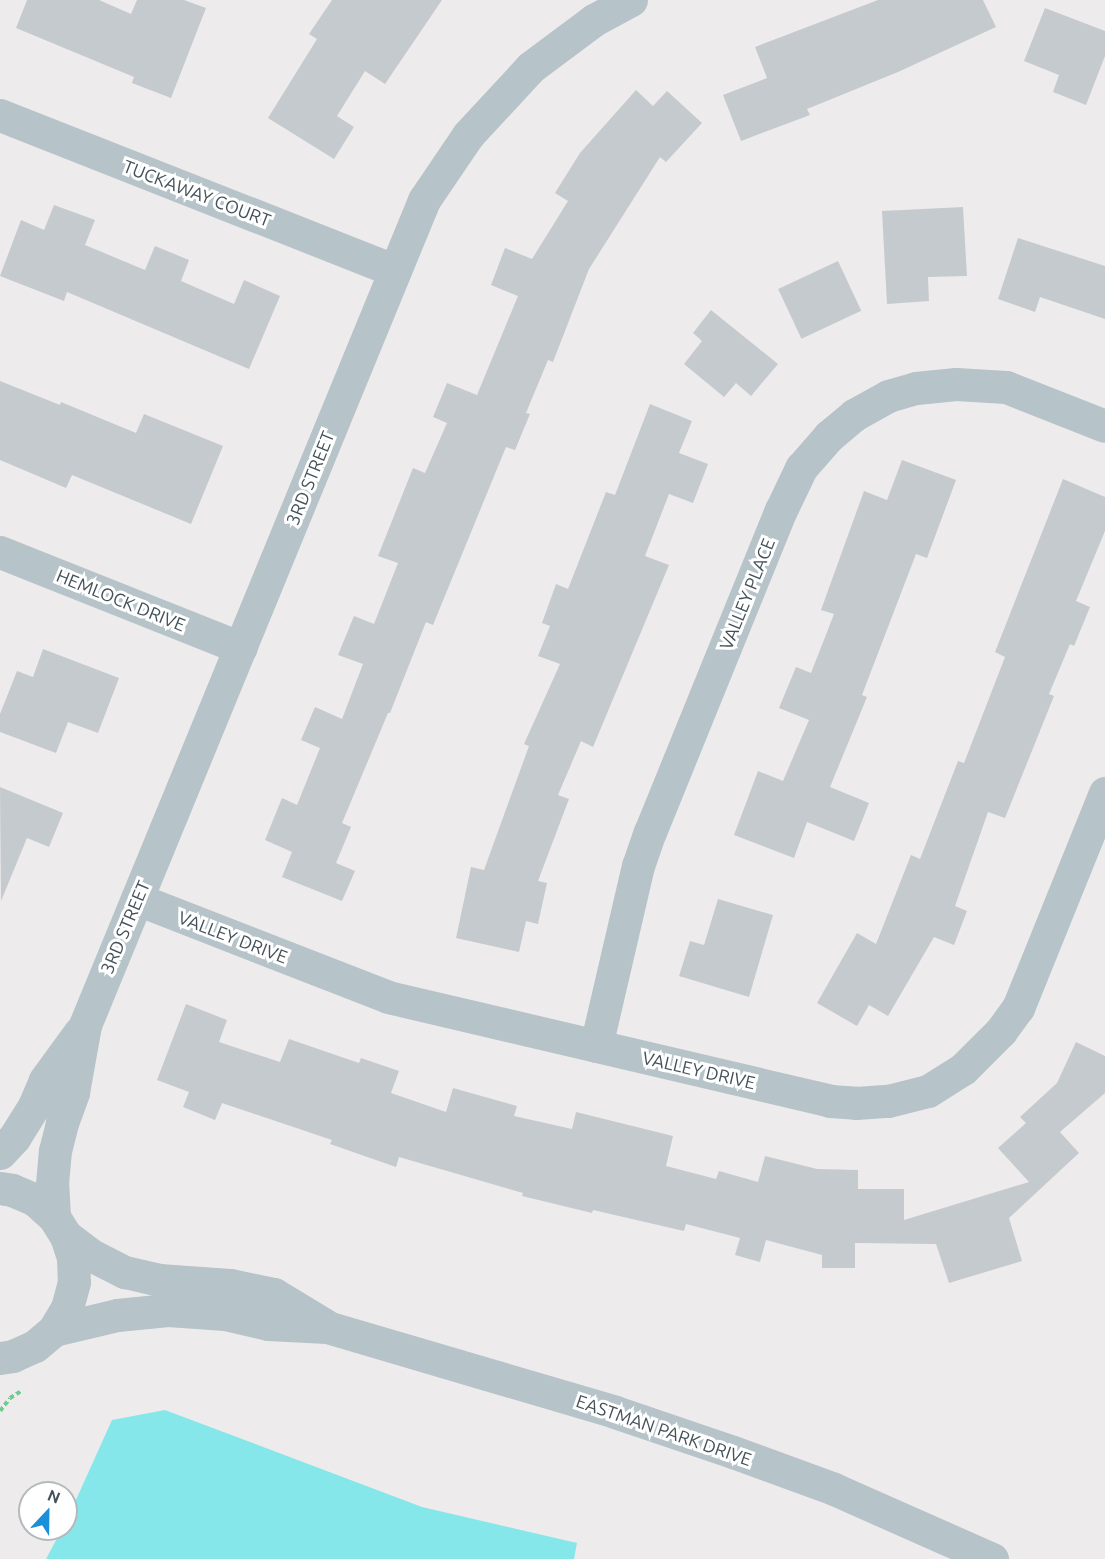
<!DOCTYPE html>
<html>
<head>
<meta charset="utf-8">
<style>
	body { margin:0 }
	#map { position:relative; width:1105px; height:1559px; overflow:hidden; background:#eeebec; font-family:Ubuntu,sans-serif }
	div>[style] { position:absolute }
	.water>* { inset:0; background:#85e7ea }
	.building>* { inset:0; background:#c5cace; transform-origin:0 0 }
	.path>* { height:4px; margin-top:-2px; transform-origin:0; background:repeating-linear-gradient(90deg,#71ca8e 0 4.5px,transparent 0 7.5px) }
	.minor>* { height:33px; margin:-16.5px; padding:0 16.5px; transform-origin:16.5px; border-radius:16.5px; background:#b6c3c8 }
	.tertiary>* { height:33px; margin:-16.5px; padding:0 16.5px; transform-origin:16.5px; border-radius:16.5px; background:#b6c3c8 }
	span { translate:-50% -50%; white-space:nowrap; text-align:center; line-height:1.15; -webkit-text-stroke:6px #fff; paint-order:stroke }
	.street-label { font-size:18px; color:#445258 }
	.north { position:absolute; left:18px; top:1481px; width:60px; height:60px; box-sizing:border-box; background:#fff; border:2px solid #b4babc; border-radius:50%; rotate:22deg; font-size:16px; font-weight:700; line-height:24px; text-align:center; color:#445258 }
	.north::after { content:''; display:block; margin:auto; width:21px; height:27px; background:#1a90d9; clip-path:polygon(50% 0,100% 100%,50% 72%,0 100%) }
</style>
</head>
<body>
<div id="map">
	<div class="water">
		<div style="clip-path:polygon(165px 1410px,422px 1507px,577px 1543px,574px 1559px,46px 1559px,62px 1529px,66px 1529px,66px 1522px,112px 1420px)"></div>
	</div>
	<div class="building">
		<div style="clip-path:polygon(27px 0,99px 0,131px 14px,137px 0,184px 0,206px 8px,171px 98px,132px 83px,134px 77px,16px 28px)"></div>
		<div style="clip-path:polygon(332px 0,442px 0,385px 84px,365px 71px,337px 116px,354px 127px,334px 159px,268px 118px,317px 39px,309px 34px)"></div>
		<div style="clip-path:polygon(878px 0,983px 0,996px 27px,898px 72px,807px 109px,810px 115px,741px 141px,723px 95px,767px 78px,755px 47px)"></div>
		<div style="clip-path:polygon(1045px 8px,1105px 31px,1105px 56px,1086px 105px,1053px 92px,1059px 75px,1024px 61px)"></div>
		<div style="clip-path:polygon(636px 90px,653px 106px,667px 91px,702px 123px,666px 162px,660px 157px,589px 269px,553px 362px,548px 360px,526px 413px,530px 414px,515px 450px,506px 447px,433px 625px,426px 622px,390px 713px,388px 713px,342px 823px,351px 827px,336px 863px,355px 871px,342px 901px,282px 877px,292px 852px,265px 840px,282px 798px,297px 805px,320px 748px,301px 740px,315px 707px,342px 719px,363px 664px,338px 655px,354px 616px,374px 624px,398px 563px,378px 556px,413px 468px,425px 473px,447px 423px,433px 417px,447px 383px,477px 395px,518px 296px,491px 285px,505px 248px,532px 259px,568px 201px,555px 193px,580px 153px)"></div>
		<div style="clip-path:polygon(54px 205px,95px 220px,85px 245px,145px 270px,155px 246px,189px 260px,181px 281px,234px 304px,244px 280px,280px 296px,249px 369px,67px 292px,64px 301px,0 276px,21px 220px,44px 230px)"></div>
		<div style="clip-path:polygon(963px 207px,967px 276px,928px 277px,929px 301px,887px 304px,882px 211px)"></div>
		<div style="clip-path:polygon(1018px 238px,1105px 266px,1105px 319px,1040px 297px,1035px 312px,998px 299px)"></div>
		<div style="left:838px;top:261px;width:55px;height:66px;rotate:65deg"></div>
		<div style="clip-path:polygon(711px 310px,778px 364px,751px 396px,736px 383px,724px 397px,684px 364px,702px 341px,693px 333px)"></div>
		<div style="clip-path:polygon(0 381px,60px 405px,61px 402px,136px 433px,144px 414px,223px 446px,191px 524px,72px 475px,66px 488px,0 460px)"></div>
		<div style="clip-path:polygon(650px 404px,692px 421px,679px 453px,708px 464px,693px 503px,669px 494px,645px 556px,669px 565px,593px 747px,581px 741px,558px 795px,569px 799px,538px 881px,547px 883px,538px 924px,526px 921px,519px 952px,456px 938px,471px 867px,484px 870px,529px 746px,524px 744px,560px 664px,538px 656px,550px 626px,542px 623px,556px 584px,568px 589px,606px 492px,615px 495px)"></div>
		<div style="clip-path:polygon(902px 460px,956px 480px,927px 558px,916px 554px,862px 695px,867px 697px,830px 787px,869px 803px,854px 841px,807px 822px,794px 858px,734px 835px,758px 771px,783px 781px,809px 720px,779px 708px,796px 667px,811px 673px,834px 614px,821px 610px,864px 491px,887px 500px)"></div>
		<div style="clip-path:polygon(1063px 479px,1105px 497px,1105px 531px,1076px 601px,1090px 607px,1074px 646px,1070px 644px,1049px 694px,1054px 696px,1005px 818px,988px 812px,955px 906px,967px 911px,954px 945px,934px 937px,888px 1016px,869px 1005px,857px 1026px,817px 1003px,857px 933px,876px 944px,911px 855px,920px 859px,958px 761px,964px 763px,1005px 657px,995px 652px)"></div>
		<div style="clip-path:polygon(43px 649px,119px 678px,98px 733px,68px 722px,56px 753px,0 732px,0 714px,17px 671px,33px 677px)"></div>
		<div style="clip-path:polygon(0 787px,63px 813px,49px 847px,27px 838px,1px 901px)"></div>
		<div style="clip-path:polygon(718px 899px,773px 915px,749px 997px,679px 976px,690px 941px,704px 945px)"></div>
		<div style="clip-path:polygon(186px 1004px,227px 1020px,219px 1042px,280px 1062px,289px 1039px,359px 1063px,361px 1058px,399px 1071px,391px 1093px,446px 1112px,453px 1088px,517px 1106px,514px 1116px,572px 1129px,576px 1112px,673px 1136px,666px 1166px,716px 1179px,719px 1171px,758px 1182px,765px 1156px,817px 1169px,858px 1170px,858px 1189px,904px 1189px,904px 1220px,1029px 1182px,998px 1148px,1026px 1123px,1020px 1117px,1057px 1083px,1076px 1042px,1105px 1056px,1105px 1093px,1060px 1132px,1079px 1153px,1009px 1218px,1022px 1261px,949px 1283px,936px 1244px,855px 1243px,855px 1268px,822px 1268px,822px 1255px,766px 1240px,760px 1262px,735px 1255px,740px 1238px,686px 1224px,684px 1231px,593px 1210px,592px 1213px,522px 1196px,523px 1193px,399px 1157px,396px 1167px,330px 1144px,332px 1140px,222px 1103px,215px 1120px,183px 1107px,189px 1092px,157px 1080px)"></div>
	</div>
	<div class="path">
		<div style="left:0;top:1411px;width:16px;rotate:-52deg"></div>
		<div style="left:10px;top:1398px;width:13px;rotate:-32deg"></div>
	</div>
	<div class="minor">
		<div style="left:0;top:115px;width:423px;rotate:21.5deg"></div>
		<div style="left:0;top:552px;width:259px;rotate:21.7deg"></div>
		<div style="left:137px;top:899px;width:269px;rotate:21.3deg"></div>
		<div style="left:388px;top:997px;width:454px;rotate:13.2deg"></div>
		<div style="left:830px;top:1101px;width:26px;rotate:4deg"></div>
		<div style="left:856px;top:1103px;width:32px;rotate:-4deg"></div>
		<div style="left:888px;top:1101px;width:41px;rotate:-14deg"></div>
		<div style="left:928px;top:1091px;width:41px;rotate:-32.2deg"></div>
		<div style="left:963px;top:1069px;width:54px;rotate:-45deg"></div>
		<div style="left:1001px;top:1031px;width:29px;rotate:-54deg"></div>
		<div style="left:1018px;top:1008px;width:232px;rotate:-68deg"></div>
		<div style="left:596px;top:1046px;width:185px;rotate:-76.9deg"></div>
		<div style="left:638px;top:866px;width:36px;rotate:-71deg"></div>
		<div style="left:650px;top:832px;width:348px;rotate:-67.9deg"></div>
		<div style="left:781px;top:510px;width:47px;rotate:-64.5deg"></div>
		<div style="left:801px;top:468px;width:43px;rotate:-48.8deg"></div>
		<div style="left:829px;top:436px;width:33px;rotate:-40deg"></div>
		<div style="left:854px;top:415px;width:39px;rotate:-29deg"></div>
		<div style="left:888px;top:396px;width:29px;rotate:-16deg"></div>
		<div style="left:916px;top:388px;width:40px;rotate:-5.7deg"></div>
		<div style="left:956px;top:384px;width:50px;rotate:3.4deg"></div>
		<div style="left:1006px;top:387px;width:106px;rotate:21.5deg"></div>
		<div style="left:0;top:1153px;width:21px;rotate:-47deg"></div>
		<div style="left:14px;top:1138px;width:38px;rotate:-58deg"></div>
		<div style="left:34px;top:1106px;width:28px;rotate:-67deg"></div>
		<div style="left:45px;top:1080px;width:59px;rotate:-53.9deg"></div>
		<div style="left:54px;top:1217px;width:33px;rotate:-93deg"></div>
		<div style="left:52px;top:1184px;width:33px;rotate:-85deg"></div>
		<div style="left:55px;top:1151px;width:29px;rotate:-76deg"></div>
		<div style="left:62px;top:1123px;width:33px;rotate:-70deg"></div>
		<div style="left:73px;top:1092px;width:68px;rotate:-79.8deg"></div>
		<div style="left:85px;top:1025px;width:892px;rotate:-67.66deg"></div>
		<div style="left:424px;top:200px;width:78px;rotate:-55.9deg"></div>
		<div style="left:468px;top:135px;width:93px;rotate:-47.2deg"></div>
		<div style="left:531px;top:67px;width:79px;rotate:-36.7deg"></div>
		<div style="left:594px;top:20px;width:42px;rotate:-28.4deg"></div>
	</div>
	<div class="tertiary">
		<div style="left:0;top:1188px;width:12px;rotate:9deg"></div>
		<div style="left:12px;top:1190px;width:25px;rotate:23deg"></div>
		<div style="left:35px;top:1200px;width:25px;rotate:42deg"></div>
		<div style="left:54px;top:1217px;width:22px;rotate:58deg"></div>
		<div style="left:66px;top:1236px;width:22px;rotate:72deg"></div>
		<div style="left:73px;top:1257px;width:25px;rotate:88deg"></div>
		<div style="left:74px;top:1282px;width:27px;rotate:105deg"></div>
		<div style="left:67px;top:1308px;width:26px;rotate:121deg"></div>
		<div style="left:54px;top:1330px;width:25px;rotate:140deg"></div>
		<div style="left:35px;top:1346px;width:24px;rotate:156deg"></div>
		<div style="left:13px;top:1356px;width:13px;rotate:171deg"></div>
		<div style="left:66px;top:1236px;width:31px;rotate:37deg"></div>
		<div style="left:91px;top:1255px;width:38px;rotate:27deg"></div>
		<div style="left:125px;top:1272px;width:35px;rotate:13deg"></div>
		<div style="left:159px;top:1280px;width:71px;rotate:4deg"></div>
		<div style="left:230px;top:1285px;width:45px;rotate:11.6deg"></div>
		<div style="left:274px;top:1294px;width:60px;rotate:31.3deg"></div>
		<div style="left:54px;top:1330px;width:65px;rotate:-13.4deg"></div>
		<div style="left:117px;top:1315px;width:51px;rotate:-5.6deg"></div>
		<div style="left:168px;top:1310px;width:57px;rotate:4deg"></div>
		<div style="left:225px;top:1314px;width:44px;rotate:13.1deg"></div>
		<div style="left:268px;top:1324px;width:59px;rotate:2.9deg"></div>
		<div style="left:327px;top:1327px;width:300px;rotate:16.4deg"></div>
		<div style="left:615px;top:1412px;width:125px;rotate:18.7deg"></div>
		<div style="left:733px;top:1452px;width:108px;rotate:20.1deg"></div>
		<div style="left:834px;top:1489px;width:173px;rotate:23.9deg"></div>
	</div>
	<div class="street-label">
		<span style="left:197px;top:193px;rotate:21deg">TUCKAWAY COURT</span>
		<span style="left:310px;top:478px;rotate:-68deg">3RD STREET</span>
		<span style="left:747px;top:594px;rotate:-68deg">VALLEY PLACE</span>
		<span style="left:121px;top:600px;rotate:22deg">HEMLOCK DRIVE</span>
		<span style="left:125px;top:927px;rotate:-67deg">3RD STREET</span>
		<span style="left:233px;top:937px;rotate:21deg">VALLEY DRIVE</span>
		<span style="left:699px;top:1070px;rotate:13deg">VALLEY DRIVE</span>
		<span style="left:664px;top:1430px;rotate:19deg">EASTMAN PARK DRIVE</span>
	</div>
	<div class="north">N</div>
</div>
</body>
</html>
